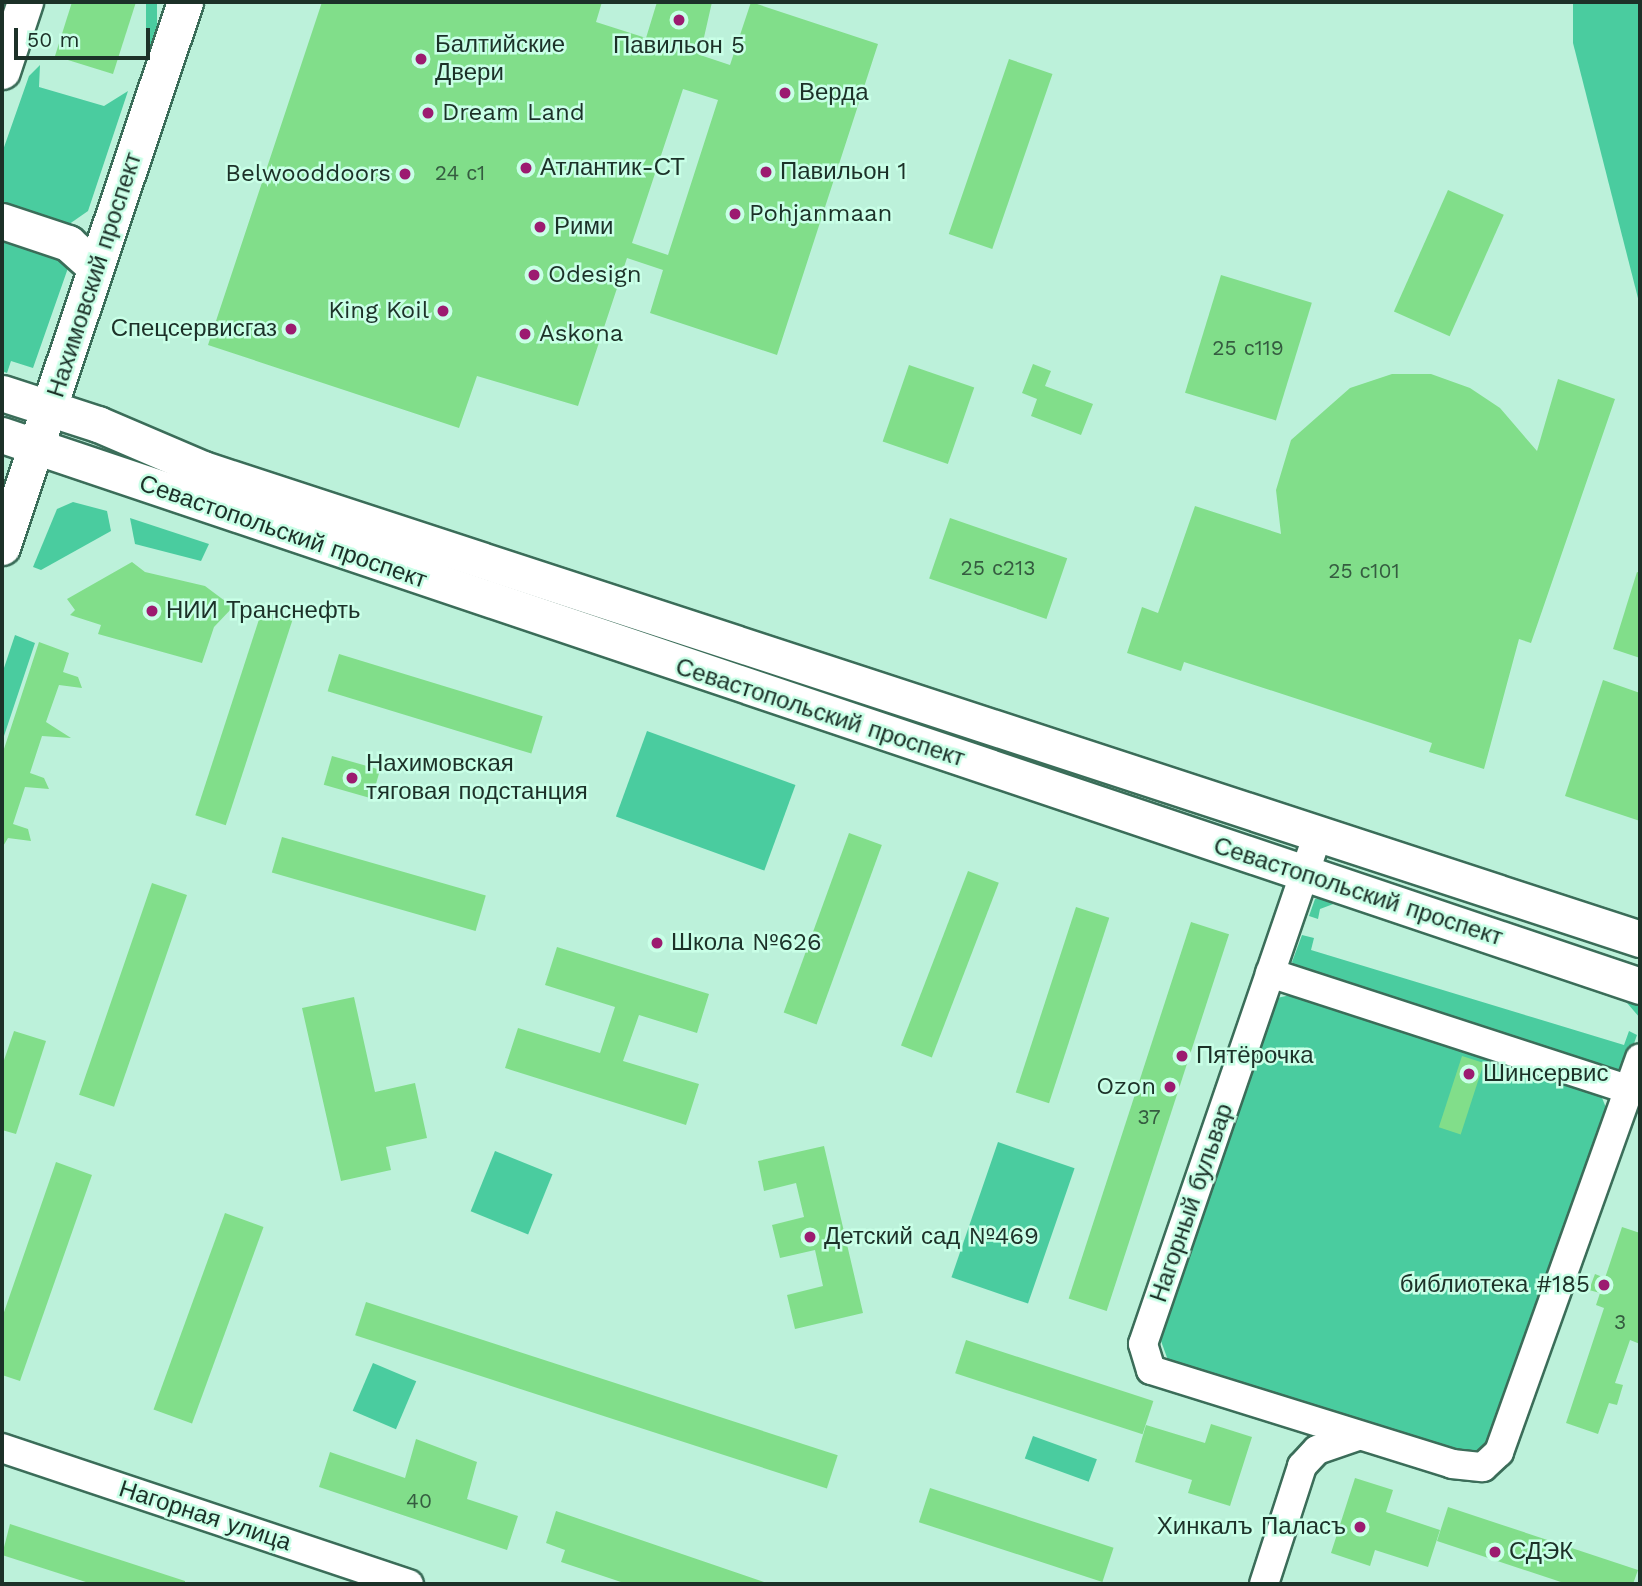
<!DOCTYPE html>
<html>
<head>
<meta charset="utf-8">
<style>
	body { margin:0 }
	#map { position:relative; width:1642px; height:1586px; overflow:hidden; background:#bcf1da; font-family:"Work Sans",sans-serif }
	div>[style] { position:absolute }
	.green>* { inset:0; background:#4acc9f; transform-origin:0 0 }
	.building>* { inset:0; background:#81de8a; transform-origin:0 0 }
	.roads { filter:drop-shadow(2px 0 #3b6d59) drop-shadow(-2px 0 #3b6d59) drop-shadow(0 2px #3b6d59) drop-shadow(0 -2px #3b6d59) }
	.minor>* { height:28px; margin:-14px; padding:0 14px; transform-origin:14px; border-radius:14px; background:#fff }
	.major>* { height:35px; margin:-17.5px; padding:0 17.5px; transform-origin:17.5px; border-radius:17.5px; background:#fff }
	.dots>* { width:19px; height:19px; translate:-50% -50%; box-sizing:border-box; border:4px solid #c9ffe7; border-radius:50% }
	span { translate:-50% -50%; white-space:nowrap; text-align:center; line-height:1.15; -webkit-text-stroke:5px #c9ffe7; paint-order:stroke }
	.number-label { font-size:21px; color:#355c40 }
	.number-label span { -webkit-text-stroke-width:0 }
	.poi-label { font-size:24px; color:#1c3128 }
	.left { translate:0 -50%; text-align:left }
	.right { translate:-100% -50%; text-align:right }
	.street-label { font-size:24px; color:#1c3128 }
	.frame { position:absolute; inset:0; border:4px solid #1c3128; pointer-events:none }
	.scale { position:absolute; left:14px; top:28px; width:136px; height:32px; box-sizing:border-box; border:4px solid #1c3128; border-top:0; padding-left:9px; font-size:21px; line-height:24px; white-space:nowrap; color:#1c3128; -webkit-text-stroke:5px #c9ffe7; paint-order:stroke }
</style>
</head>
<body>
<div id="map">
	<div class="green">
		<div style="left:146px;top:2px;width:11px;height:68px"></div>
		<div style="clip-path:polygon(1573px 2px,1640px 2px,1640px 306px,1573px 43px)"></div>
		<div style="clip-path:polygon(40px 65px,39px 87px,104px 106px,128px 91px,88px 211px,65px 227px,2px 212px,2px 153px,29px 76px)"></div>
		<div style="clip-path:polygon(2px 239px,66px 260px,68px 268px,33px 368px,11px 361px,7px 373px,2px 371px)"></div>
		<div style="clip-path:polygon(73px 502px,107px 511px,111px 531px,41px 570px,33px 567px,57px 509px)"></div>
		<div style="clip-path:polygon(130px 518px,209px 544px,201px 561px,135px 544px)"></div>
		<div style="clip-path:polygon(15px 635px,35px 643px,2px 742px,2px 674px)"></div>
		<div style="left:647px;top:731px;width:158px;height:91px;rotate:20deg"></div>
		<div style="clip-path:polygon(1323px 897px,1640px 996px,1640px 1018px,1621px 996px,1336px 903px,1320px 909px,1318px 919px,1309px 916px,1315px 899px)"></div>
		<div style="clip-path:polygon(1302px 935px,1314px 938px,1311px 950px,1624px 1045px,1629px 1031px,1637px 1035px,1624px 1072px,1615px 1075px,1298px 971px,1292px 962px)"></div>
		<div style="clip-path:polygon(1295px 994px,1600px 1093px,1607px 1110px,1490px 1447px,1473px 1456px,1169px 1363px,1161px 1341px,1277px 998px)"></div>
		<div style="left:998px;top:1142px;width:81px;height:143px;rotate:19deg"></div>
		<div style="left:495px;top:1151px;width:62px;height:65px;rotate:22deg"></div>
		<div style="left:373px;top:1363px;width:47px;height:52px;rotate:23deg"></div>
		<div style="left:1033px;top:1436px;width:68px;height:24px;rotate:20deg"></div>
	</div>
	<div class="building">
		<div style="clip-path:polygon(72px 2px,136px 2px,113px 74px,55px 56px)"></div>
		<div style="clip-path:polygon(evenodd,322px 2px,602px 2px,596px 22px,646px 38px,657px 2px,712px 2px,700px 55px,730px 65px,751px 2px,878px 44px,777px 355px,650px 313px,663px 270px,627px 258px,578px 406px,477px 376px,459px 428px,208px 345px,322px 2px,683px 89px,718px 100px,668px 255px,632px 243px,683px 89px)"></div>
		<div style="left:1009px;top:59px;width:46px;height:185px;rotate:19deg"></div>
		<div style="left:1448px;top:190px;width:61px;height:133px;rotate:24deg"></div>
		<div style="left:1221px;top:275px;width:95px;height:123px;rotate:17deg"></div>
		<div style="clip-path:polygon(1033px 364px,1051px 371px,1045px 386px,1093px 404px,1081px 435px,1031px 416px,1037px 399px,1022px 393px)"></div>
		<div style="left:909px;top:365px;width:69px;height:81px;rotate:19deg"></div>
		<div style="clip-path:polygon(1392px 374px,1431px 374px,1470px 388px,1500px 408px,1537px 451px,1558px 379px,1615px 399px,1531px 643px,1519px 639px,1484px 769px,1429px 752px,1432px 743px,1184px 662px,1181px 671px,1127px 653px,1142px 607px,1158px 613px,1195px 506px,1281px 534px,1276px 490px,1291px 440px,1350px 388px)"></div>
		<div style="left:950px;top:518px;width:124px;height:64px;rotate:19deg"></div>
		<div style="clip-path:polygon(132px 562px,145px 572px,205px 586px,233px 607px,214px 627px,202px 663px,98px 634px,101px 625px,70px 615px,75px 610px,67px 599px)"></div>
		<div style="clip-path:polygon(1637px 572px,1640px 573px,1640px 658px,1613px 649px)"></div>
		<div style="left:263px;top:607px;width:32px;height:219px;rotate:18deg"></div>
		<div style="clip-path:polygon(39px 642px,69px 653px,63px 672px,78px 677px,82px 688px,59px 685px,46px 722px,71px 738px,42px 736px,30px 773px,44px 778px,49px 789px,25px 787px,13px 824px,28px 829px,31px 841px,8px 838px,2px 848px,2px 755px)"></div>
		<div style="left:339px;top:654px;width:213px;height:39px;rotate:17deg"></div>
		<div style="clip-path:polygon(1603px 680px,1640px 693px,1640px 821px,1565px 796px)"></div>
		<div style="left:332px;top:756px;width:50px;height:30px;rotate:16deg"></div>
		<div style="left:849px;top:833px;width:35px;height:191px;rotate:20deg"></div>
		<div style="left:282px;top:837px;width:212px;height:37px;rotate:16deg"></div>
		<div style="left:968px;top:871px;width:33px;height:187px;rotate:21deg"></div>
		<div style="left:152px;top:883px;width:37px;height:224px;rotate:19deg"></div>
		<div style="left:1076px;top:907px;width:35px;height:195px;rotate:18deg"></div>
		<div style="left:1191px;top:922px;width:40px;height:396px;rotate:18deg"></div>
		<div style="clip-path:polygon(557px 947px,709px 994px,697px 1033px,639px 1015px,623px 1061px,699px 1084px,686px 1125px,505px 1068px,518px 1028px,600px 1053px,615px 1007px,545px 985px)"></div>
		<div style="clip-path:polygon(354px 997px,375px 1092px,415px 1083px,427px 1138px,386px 1147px,391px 1170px,341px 1181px,302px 1008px)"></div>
		<div style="clip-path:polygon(14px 1031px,46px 1041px,16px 1134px,2px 1130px,2px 1066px)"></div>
		<div style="left:1462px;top:1056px;width:23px;height:75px;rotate:18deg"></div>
		<div style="clip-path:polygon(824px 1146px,863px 1313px,795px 1329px,787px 1295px,823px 1286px,815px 1250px,780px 1258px,772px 1225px,804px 1217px,796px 1183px,764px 1191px,758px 1161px)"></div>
		<div style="clip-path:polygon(56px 1162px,92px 1175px,20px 1381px,2px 1375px,2px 1318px)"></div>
		<div style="left:225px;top:1213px;width:41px;height:209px;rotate:20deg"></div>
		<div style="clip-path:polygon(1622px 1227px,1640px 1233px,1640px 1344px,1630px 1340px,1615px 1383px,1623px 1385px,1617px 1405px,1609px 1403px,1598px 1434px,1566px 1423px,1604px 1308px,1596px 1305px,1600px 1293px,1589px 1290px,1595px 1274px,1605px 1278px)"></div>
		<div style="left:366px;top:1302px;width:496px;height:35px;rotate:18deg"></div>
		<div style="left:966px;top:1340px;width:197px;height:35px;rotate:18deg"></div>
		<div style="clip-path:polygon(1211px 1424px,1252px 1437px,1230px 1506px,1188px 1493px,1192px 1480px,1135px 1462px,1146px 1425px,1205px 1443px)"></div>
		<div style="clip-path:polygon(416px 1439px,477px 1462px,467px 1499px,518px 1516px,507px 1550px,319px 1487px,330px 1452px,405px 1478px)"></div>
		<div style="clip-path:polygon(1355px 1478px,1393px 1490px,1386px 1512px,1440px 1530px,1428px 1567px,1375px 1550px,1370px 1566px,1331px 1553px)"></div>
		<div style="left:930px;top:1488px;width:193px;height:36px;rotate:18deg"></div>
		<div style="clip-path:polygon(1448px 1507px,1638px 1570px,1633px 1584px,1567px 1584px,1437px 1541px)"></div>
		<div style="clip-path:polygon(556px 1511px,764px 1582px,764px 1584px,627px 1584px,561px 1562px,565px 1550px,546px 1543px)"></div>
		<div style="clip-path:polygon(10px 1524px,185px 1581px,185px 1584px,92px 1584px,2px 1555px)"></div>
	</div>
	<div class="roads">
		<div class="minor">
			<div style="left:1318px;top:834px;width:539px;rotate:108.94deg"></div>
			<div style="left:1143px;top:1344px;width:27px;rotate:73deg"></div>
			<div style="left:1151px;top:1370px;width:315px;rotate:17.3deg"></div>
			<div style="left:1452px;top:1464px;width:31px;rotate:6deg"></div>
			<div style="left:1483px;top:1467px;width:22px;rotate:-43deg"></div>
			<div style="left:1499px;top:1452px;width:418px;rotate:-70.3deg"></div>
			<div style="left:1270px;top:973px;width:375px;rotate:18deg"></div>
			<div style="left:2px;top:1448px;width:429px;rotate:18.5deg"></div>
			<div style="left:1264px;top:1584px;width:124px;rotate:-72.1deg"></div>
			<div style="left:1302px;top:1466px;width:22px;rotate:-47deg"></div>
			<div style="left:1317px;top:1450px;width:43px;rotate:-18.9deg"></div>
		</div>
		<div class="major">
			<div style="left:2px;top:71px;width:73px;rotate:-71.6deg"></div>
			<div style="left:2px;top:221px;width:70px;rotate:18.4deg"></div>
			<div style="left:68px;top:243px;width:36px;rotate:42deg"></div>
			<div style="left:2px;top:393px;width:101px;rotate:17.9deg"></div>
			<div style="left:98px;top:424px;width:114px;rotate:23.2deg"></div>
			<div style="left:203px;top:469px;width:1512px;rotate:18.11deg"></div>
			<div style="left:2px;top:435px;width:1728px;rotate:18.59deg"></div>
			<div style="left:2px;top:547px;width:575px;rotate:-71.44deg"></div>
		</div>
	</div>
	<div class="dots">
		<div style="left:679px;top:20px;background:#9c1b70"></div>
		<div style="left:421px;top:59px;background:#9c1b70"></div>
		<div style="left:785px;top:93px;background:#9c1b70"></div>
		<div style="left:428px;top:113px;background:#9c1b70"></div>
		<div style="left:526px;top:168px;background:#9c1b70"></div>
		<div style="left:766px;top:172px;background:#9c1b70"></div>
		<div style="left:405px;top:174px;background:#9c1b70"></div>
		<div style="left:735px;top:214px;background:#9c1b70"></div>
		<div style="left:540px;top:227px;background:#9c1b70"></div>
		<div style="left:534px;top:275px;background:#9c1b70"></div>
		<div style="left:443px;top:311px;background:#9c1b70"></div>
		<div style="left:291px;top:329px;background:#9c1b70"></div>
		<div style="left:525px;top:334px;background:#9c1b70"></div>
		<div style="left:152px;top:611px;background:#9c1b70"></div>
		<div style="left:352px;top:778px;background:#9c1b70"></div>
		<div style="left:657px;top:943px;background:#9c1b70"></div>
		<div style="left:1182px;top:1056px;background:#9c1b70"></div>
		<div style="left:1469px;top:1074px;background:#9c1b70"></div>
		<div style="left:1170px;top:1087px;background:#9c1b70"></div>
		<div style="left:810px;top:1237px;background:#9c1b70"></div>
		<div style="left:1604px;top:1285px;background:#9c1b70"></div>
		<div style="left:1360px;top:1527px;background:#9c1b70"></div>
		<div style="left:1495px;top:1552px;background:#9c1b70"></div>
	</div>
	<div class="number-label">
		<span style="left:460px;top:173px">24 с1</span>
		<span style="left:1248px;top:348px">25 с119</span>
		<span style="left:998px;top:568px">25 с213</span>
		<span style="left:1364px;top:571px">25 с101</span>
		<span style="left:1149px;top:1117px">37</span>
		<span style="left:1620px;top:1322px">3</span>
		<span style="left:419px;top:1501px">40</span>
	</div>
	<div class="poi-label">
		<span class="left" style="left:435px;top:59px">Балтийские<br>Двери</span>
		<span style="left:679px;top:46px">Павильон 5</span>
		<span class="left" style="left:799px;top:93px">Верда</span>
		<span class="left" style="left:442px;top:113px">Dream Land</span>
		<span class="left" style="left:540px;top:168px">Атлантик-СТ</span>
		<span class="left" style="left:780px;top:172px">Павильон 1</span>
		<span class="right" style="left:391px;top:174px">Belwooddoors</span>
		<span class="left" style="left:749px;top:214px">Pohjanmaan</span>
		<span class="left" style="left:554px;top:227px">Рими</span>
		<span class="left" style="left:548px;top:275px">Odesign</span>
		<span class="right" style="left:429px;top:311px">King Koil</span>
		<span class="right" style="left:277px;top:329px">Спецсервисгаз</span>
		<span class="left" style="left:539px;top:334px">Askona</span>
		<span class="left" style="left:166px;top:611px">НИИ Транснефть</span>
		<span class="left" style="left:366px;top:778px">Нахимовская<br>тяговая подстанция</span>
		<span class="left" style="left:671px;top:943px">Школа №626</span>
		<span class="left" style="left:1196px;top:1056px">Пятёрочка</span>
		<span class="left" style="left:1483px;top:1074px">Шинсервис</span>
		<span class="right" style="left:1156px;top:1087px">Ozon</span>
		<span class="left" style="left:824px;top:1237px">Детский сад №469</span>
		<span class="right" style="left:1590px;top:1285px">библиотека #185</span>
		<span class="right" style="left:1346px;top:1527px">Хинкалъ Паласъ</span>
		<span class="left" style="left:1509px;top:1552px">СДЭК</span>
	</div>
	<div class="street-label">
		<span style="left:95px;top:275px;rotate:-72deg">Нахимовский проспект</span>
		<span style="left:283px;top:532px;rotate:19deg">Севастопольский проспект</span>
		<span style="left:820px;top:713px;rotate:18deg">Севастопольский проспект</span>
		<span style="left:1358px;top:892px;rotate:18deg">Севастопольский проспект</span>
		<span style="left:1192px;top:1203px;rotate:-71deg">Нагорный бульвар</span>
		<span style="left:205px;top:1516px;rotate:18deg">Нагорная улица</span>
	</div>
	<div class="frame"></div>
	<div class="scale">50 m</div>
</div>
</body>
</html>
